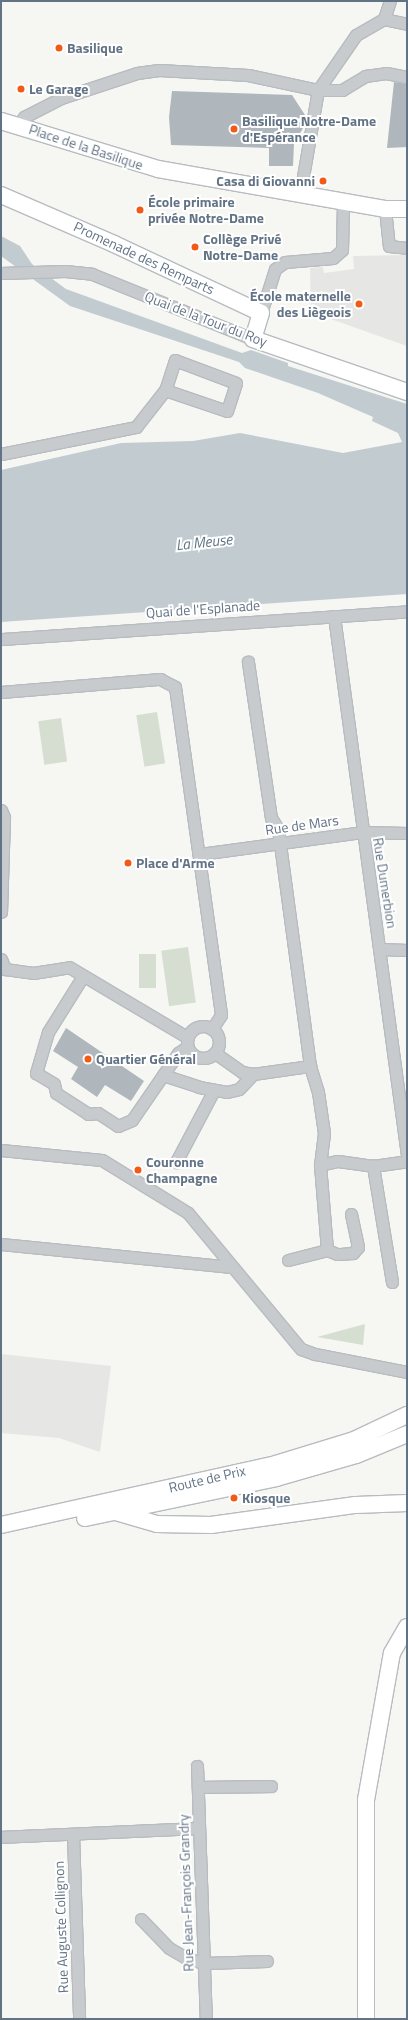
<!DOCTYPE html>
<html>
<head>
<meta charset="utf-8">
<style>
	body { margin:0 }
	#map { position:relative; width:408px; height:2020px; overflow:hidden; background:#f6f6f2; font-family:"Titillium Web",sans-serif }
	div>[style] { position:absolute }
	.built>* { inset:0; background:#e6e7e5 }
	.green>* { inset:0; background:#d6ded2; transform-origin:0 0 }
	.water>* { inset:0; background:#c1cbd0 }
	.building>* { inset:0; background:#afb6bc }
	.roads { filter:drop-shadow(1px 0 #b7bcc1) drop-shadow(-1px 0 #b7bcc1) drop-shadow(0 1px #b7bcc1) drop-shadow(0 -1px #b7bcc1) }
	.street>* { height:11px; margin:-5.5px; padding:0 5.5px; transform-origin:5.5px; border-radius:5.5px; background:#c8cbce }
	.street>.ring { margin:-5.5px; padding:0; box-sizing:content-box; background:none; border:11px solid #c8cbce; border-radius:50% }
	.secondary>* { height:16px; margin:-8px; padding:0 8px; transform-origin:8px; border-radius:8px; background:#fff }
	.dots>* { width:11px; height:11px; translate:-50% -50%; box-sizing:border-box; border:2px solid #fff; border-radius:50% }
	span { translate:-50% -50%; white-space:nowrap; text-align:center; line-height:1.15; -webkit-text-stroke:4px #fff; paint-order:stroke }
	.poi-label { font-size:14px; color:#627385; font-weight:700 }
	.left { translate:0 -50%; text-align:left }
	.right { translate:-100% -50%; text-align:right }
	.street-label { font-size:14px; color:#627385 }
	.water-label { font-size:15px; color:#5e7683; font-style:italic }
	.frame { position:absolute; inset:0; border:2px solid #627385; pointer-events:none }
</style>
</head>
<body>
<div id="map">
	<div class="built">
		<div style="clip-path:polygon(407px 255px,407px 346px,311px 312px,310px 268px,323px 267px,324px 273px,354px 269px,353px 256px)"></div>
		<div style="clip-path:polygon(1px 1354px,111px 1366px,100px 1452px,59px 1438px,1px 1433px)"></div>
	</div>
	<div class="green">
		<div style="left:157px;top:712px;width:52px;height:21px;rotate:81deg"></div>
		<div style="left:61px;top:718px;width:44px;height:23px;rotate:82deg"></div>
		<div style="left:188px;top:947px;width:56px;height:27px;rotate:82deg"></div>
		<div style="left:139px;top:954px;width:17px;height:34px"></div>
		<div style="clip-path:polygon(365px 1324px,363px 1345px,317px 1337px)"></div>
	</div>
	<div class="water">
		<div style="clip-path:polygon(1px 236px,20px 246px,32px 264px,66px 289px,242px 353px,251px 350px,288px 363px,288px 366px,407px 404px,407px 594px,1px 622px,1px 470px,121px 443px,193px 441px,240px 433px,343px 453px,402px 442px,398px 433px,372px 421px,373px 417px,318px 393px,245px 368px,239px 362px,70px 306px,1px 256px)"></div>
	</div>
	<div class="building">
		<div style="clip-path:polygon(394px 82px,407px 84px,407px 147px,387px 148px)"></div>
		<div style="clip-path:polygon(172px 91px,292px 95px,305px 115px,296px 120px,305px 125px,294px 143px,293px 166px,269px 166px,269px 148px,171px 145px,169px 117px)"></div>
		<div style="clip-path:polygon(66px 1028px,144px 1081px,131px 1101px,105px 1085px,97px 1097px,71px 1079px,78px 1067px,53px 1051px)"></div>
	</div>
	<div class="roads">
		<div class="street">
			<div style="left:384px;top:19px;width:24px;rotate:12deg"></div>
			<div style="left:18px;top:125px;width:10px;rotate:-53deg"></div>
			<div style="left:24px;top:117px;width:42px;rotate:-27.2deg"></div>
			<div style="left:61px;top:98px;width:80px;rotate:-18.2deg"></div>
			<div style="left:137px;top:73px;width:22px;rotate:-8deg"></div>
			<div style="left:159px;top:70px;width:89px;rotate:3.2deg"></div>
			<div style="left:248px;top:75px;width:72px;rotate:12.1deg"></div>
			<div style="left:318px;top:90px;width:24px"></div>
			<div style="left:342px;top:90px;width:27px;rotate:-31deg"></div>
			<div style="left:365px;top:76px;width:21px;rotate:-8deg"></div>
			<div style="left:386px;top:73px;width:21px;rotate:11deg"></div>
			<div style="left:300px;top:194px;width:106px;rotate:-80.2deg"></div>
			<div style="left:318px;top:90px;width:67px;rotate:-55.4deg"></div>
			<div style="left:356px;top:35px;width:32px;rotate:-30deg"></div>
			<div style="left:384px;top:19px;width:19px;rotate:-72deg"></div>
			<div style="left:385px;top:209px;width:37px;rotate:84deg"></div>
			<div style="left:389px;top:246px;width:18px;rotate:6deg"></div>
			<div style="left:1px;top:273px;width:64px;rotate:-1.8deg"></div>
			<div style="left:65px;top:271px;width:27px;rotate:6deg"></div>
			<div style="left:92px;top:274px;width:174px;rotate:22deg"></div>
			<div style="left:261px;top:313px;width:46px;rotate:-72.3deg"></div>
			<div style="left:275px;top:269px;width:12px;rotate:-35deg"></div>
			<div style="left:285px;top:262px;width:48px;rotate:-4.8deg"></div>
			<div style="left:333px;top:258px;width:12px;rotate:-42deg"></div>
			<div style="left:342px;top:250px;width:49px;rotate:-88.8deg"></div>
			<div style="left:1px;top:454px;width:138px;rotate:-11.3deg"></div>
			<div style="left:136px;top:427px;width:47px;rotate:-51.9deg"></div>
			<div style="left:165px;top:390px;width:65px;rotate:18.7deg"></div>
			<div style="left:227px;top:411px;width:29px;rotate:-72deg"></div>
			<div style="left:236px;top:383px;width:65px;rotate:-159.3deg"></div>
			<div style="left:175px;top:360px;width:32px;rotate:108deg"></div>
			<div style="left:334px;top:616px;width:544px;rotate:82.29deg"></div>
			<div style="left:1px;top:639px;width:407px;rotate:-3.9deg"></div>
			<div style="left:1px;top:692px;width:160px;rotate:-4.7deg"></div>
			<div style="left:160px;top:679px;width:17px;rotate:28deg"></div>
			<div style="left:175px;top:687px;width:331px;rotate:82deg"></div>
			<div style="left:221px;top:1015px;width:17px;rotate:123deg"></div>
			<div style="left:1px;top:810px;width:8px;rotate:67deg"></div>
			<div style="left:4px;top:817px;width:95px;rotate:91.8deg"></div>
			<div style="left:200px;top:854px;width:163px;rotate:-7.7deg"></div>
			<div style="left:362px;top:832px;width:45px;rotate:1.3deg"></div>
			<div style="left:381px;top:949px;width:26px;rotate:2deg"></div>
			<div style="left:1px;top:959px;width:11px;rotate:68deg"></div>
			<div style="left:5px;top:969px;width:28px;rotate:8deg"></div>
			<div style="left:33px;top:973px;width:36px;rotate:-9deg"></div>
			<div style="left:69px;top:967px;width:137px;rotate:30.7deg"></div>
			<div style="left:83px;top:976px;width:66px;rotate:122deg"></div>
			<div style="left:48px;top:1032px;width:43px;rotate:106.3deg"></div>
			<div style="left:36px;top:1073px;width:21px;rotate:31deg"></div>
			<div style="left:54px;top:1084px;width:9px;rotate:77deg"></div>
			<div style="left:56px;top:1093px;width:38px;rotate:33deg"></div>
			<div style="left:88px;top:1114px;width:10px;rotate:-6deg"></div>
			<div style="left:98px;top:1113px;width:24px;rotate:33deg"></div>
			<div style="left:118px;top:1126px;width:15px;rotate:-23deg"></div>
			<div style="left:132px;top:1120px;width:81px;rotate:-55.5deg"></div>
			<div style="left:178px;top:1053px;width:11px;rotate:-34deg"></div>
			<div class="ring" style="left:187px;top:1026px;width:21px;height:21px"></div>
			<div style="left:215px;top:1053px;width:33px;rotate:35deg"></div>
			<div style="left:242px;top:1072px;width:11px;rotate:10deg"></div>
			<div style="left:253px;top:1074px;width:58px;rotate:-8deg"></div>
			<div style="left:310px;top:1066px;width:239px;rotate:-97.7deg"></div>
			<div style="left:278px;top:829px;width:13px;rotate:-122deg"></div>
			<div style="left:271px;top:818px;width:158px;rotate:-98.4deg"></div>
			<div style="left:310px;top:1066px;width:27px;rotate:73deg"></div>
			<div style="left:318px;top:1092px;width:41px;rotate:81.7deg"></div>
			<div style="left:324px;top:1133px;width:32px;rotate:97deg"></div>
			<div style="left:163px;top:1075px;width:38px;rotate:18deg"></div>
			<div style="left:199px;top:1087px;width:28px;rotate:10deg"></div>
			<div style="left:227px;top:1092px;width:12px;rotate:-14deg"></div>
			<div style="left:239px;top:1089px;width:21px;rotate:-47deg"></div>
			<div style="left:1px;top:1150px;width:101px;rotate:5.7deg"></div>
			<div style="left:102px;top:1160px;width:101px;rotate:31.6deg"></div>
			<div style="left:188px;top:1213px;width:177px;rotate:50.3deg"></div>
			<div style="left:301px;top:1349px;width:15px;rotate:20deg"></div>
			<div style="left:315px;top:1354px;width:94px;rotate:11.1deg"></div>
			<div style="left:176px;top:1162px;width:81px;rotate:-62.2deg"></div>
			<div style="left:351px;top:1214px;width:34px;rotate:78deg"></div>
			<div style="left:358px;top:1247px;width:8px;rotate:130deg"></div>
			<div style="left:353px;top:1253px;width:16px;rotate:176deg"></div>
			<div style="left:337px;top:1254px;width:11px;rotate:-158deg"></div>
			<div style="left:327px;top:1250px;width:85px;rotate:-94.7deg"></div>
			<div style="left:320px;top:1165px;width:18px;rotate:-13deg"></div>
			<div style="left:338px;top:1161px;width:35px;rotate:8deg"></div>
			<div style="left:1px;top:1244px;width:232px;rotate:5.7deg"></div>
			<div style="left:288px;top:1260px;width:40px;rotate:-14.4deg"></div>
			<div style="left:392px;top:1282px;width:118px;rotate:-99.3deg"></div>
			<div style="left:373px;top:1166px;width:34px;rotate:-8deg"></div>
			<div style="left:197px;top:1766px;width:253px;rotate:88deg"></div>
			<div style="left:198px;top:1787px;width:73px;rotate:-0.8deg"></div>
			<div style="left:73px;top:1834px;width:185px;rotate:88.1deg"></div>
			<div style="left:1px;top:1837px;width:198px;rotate:-2.6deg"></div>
			<div style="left:141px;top:1919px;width:40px;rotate:46deg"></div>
			<div style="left:169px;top:1948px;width:20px;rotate:30deg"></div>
			<div style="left:186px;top:1958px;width:19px;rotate:16deg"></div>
			<div style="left:204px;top:1963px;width:63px;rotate:-1.8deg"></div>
		</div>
		<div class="secondary">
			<div style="left:1px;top:121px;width:164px;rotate:17deg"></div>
			<div style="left:158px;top:169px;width:230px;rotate:10deg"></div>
			<div style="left:385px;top:209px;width:22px"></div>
			<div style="left:1px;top:195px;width:123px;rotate:23.4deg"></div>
			<div style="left:114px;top:244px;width:162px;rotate:25.1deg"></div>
			<div style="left:261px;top:313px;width:27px;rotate:107deg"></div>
			<div style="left:253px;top:339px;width:163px;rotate:19deg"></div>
			<div style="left:116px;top:1512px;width:43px;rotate:16.3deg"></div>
			<div style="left:157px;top:1524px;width:54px;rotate:1.1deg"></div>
			<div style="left:211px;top:1525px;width:146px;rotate:-7.9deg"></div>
			<div style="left:356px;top:1505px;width:51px;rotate:-2.2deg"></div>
			<div style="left:85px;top:1518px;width:195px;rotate:-11.8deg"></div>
			<div style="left:276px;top:1478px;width:83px;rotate:-16deg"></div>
			<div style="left:356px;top:1455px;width:55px;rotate:-22.4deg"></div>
			<div style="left:1px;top:1525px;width:282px;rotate:-12.5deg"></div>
			<div style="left:276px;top:1464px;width:82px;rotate:-17.1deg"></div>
			<div style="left:354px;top:1440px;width:59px;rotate:-25.3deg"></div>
			<div style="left:366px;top:2019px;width:219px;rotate:-90deg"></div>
			<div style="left:366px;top:1800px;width:149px;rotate:-80deg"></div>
			<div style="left:392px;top:1653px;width:30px;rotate:-60deg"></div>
		</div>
	</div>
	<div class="dots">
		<div style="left:59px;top:48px;background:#f15a17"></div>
		<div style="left:21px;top:89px;background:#f15a17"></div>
		<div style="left:234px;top:129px;background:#f15a17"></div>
		<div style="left:323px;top:181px;background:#f15a17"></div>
		<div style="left:140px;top:210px;background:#f15a17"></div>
		<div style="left:195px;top:247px;background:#f15a17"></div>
		<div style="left:359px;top:304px;background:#f15a17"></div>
		<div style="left:128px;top:863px;background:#f15a17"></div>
		<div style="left:88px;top:1059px;background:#f15a17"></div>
		<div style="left:138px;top:1170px;background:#f15a17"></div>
		<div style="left:234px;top:1498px;background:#f15a17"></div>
	</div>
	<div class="poi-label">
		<span class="left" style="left:67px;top:48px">Basilique</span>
		<span class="left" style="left:29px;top:89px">Le Garage</span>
		<span class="left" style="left:242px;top:129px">Basilique Notre-Dame<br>d'Espérance</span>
		<span class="right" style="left:315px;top:181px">Casa di Giovanni</span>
		<span class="left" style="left:148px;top:210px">École primaire<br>privée Notre-Dame</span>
		<span class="left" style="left:203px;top:247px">Collège Privé<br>Notre-Dame</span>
		<span class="right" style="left:351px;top:304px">École maternelle<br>des Liègeois</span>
		<span class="left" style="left:136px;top:863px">Place d'Arme</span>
		<span class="left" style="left:96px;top:1059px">Quartier Général</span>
		<span class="left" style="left:146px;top:1170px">Couronne<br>Champagne</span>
		<span class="left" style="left:242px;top:1498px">Kiosque</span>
	</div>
	<div class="street-label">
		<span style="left:86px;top:147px;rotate:18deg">Place de la Basilique</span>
		<span style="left:144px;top:258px;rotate:25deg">Promenade des Remparts</span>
		<span style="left:206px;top:319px;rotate:21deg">Quai de la Tour du Roy</span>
		<span style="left:203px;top:609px;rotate:-4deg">Quai de l'Esplanade</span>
		<span style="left:302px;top:825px;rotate:-8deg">Rue de Mars</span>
		<span style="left:385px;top:883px;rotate:81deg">Rue Dumerbion</span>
		<span style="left:207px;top:1479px;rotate:-13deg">Route de Prix</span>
		<span style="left:186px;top:1893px;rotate:-92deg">Rue Jean-François Grandry</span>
		<span style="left:61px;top:1927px;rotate:-92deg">Rue Auguste Collignon</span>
	</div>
	<div class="water-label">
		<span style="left:204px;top:542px;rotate:-6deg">La Meuse</span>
	</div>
	<div class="frame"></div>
</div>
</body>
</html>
